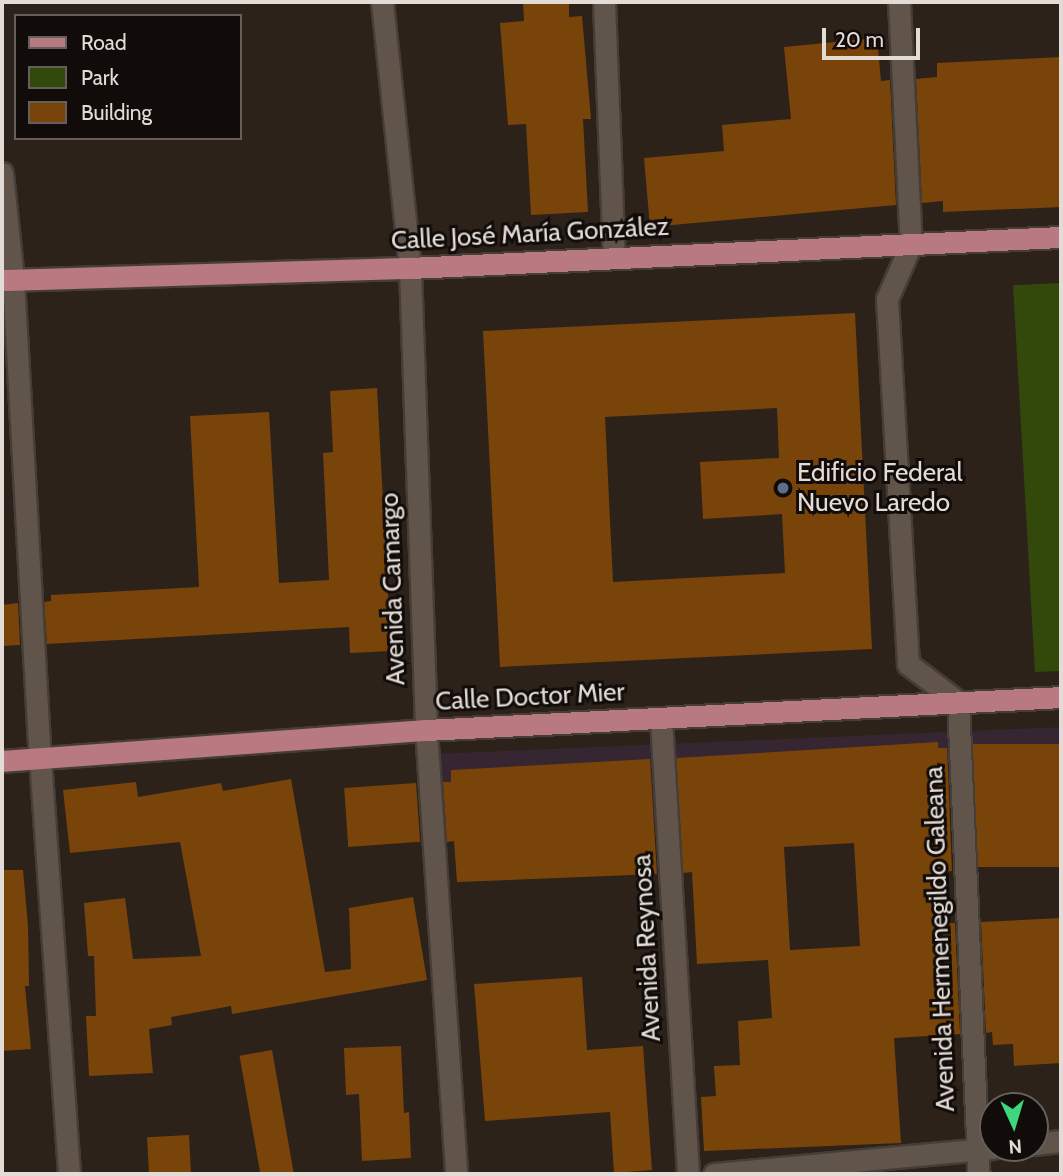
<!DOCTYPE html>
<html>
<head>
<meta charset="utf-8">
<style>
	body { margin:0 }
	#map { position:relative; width:1063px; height:1176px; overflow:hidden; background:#2c221a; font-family:Cabin,sans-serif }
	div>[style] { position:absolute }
	.commercial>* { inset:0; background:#352631 }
	.green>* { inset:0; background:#33480b }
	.building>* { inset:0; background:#794409; transform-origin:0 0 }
	.roads { filter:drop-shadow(2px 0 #453d37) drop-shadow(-2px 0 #453d37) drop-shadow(0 2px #453d37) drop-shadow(0 -2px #453d37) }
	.minor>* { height:21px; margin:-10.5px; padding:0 10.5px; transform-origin:10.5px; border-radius:10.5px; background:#60544b }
	.major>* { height:21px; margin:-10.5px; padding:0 10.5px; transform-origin:10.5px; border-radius:10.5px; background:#b87980 }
	.dots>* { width:19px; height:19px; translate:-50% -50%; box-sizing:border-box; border:4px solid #110c09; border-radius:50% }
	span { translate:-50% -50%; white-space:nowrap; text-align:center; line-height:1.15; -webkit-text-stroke:6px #110c09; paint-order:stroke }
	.street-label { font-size:26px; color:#e2dbd6 }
	.poi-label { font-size:26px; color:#e2dbd6 }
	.left { translate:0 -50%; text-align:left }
	.frame { position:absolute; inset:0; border:4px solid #e2dbd6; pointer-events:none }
	.legend { position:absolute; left:14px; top:14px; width:228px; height:126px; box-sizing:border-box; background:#110c09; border:2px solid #655f5b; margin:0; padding:9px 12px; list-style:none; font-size:21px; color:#e2dbd6 }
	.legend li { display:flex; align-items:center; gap:14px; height:35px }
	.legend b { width:35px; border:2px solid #655f5b }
	.north { position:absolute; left:979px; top:1092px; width:70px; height:70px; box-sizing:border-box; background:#110c09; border:2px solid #655f5b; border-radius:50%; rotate:176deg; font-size:19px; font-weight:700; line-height:28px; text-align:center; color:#e2dbd6 }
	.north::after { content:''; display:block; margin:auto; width:24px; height:32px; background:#3ed77d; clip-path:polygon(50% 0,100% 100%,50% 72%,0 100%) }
	.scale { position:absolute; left:822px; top:28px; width:98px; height:32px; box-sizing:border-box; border:4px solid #e2dbd6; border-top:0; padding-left:9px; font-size:21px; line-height:24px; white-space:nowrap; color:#e2dbd6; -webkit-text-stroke:5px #110c09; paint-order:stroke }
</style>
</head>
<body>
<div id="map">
	<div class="commercial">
		<div style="clip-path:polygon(1061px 727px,1061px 799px,446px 838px,435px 754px)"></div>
	</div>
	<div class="green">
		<div style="clip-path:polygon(1061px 283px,1061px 671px,1035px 672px,1013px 285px)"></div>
	</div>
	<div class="building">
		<div style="clip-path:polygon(523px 2px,569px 2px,569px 17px,582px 16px,591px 119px,583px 119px,588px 212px,531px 215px,526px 124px,508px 125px,500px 23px,524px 21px)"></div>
		<div style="clip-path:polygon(877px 38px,881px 81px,890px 80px,896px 205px,650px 227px,644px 158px,724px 151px,722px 125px,791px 119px,784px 47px)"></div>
		<div style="clip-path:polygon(1061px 57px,1061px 207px,943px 212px,943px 201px,922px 203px,916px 79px,937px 77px,937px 63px)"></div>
		<div style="clip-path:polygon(evenodd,855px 313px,872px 649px,500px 667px,483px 331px,855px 313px,777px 408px,779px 458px,700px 462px,703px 519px,782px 514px,785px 573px,613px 582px,605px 417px,777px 408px)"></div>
		<div style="clip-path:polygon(377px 388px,391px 651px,350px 653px,349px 627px,47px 644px,44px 602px,51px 601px,51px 595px,199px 587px,190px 416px,269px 412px,279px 583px,329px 580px,323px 453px,333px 452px,330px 391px)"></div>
		<div style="clip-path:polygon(18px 603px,20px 645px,2px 646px,2px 605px)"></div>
		<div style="clip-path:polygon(evenodd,938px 742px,938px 748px,947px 748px,952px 871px,945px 872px,948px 923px,955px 923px,960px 1034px,894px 1038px,901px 1143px,704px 1151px,701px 1097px,716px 1096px,714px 1066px,740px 1065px,738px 1021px,772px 1018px,768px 960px,697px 964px,692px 872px,683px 873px,676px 758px,938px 742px,854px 843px,860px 946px,790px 950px,784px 847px,854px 843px)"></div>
		<div style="left:1061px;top:744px;width:123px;height:88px;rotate:90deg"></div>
		<div style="clip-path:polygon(650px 759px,657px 874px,457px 882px,454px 841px,447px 842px,443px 782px,451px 782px,451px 770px)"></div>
		<div style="clip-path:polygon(291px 779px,325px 972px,351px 969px,349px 908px,413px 897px,427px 980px,232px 1014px,231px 1006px,171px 1017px,172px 1025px,149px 1029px,153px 1073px,89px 1076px,86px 1016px,96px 1016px,94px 956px,88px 956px,84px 903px,125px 898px,133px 959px,201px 956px,180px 842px,70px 853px,63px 790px,136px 782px,138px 797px,221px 783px,223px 791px)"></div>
		<div style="left:416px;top:783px;width:59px;height:72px;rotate:86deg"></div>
		<div style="clip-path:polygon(2px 870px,23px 870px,28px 926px,29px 986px,25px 986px,31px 1049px,2px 1051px)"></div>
		<div style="clip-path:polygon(1061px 918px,1061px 1063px,1014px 1066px,1013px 1044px,993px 1045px,992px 1032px,986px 1033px,981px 922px)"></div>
		<div style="clip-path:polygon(582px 977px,587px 1050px,643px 1046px,652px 1170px,614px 1173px,610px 1112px,485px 1121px,474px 984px)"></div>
		<div style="clip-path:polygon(401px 1046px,404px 1113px,409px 1112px,411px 1158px,362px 1161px,359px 1094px,346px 1095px,344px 1048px)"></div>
		<div style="left:272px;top:1050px;width:126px;height:33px;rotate:80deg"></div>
		<div style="left:189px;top:1135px;width:39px;height:42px;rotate:87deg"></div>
	</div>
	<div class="roads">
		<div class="minor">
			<div style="left:382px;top:2px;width:267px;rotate:84deg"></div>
			<div style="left:410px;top:268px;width:462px;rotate:88deg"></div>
			<div style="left:426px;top:730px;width:445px;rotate:86.1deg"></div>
			<div style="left:604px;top:2px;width:256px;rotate:87.8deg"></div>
			<div style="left:899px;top:2px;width:242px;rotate:87.2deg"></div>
			<div style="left:911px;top:244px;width:60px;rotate:113.6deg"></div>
			<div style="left:887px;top:299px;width:366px;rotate:86.7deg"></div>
			<div style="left:908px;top:664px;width:63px;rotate:37.2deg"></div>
			<div style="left:958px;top:702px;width:472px;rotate:87.5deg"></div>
			<div style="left:2px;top:173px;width:107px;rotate:84.1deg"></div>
			<div style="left:13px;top:279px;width:480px;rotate:86.8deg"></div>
			<div style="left:40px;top:758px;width:417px;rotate:86deg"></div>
			<div style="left:661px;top:719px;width:456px;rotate:86.6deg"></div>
			<div style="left:1035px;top:1144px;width:26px;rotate:-7deg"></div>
			<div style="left:714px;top:1174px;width:280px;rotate:-5.3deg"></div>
		</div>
		<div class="major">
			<div style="left:2px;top:280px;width:408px;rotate:-1.7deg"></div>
			<div style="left:410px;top:268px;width:652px;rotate:-2.73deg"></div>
			<div style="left:2px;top:761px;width:425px;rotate:-4.2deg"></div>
			<div style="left:426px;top:730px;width:636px;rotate:-2.97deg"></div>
		</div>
	</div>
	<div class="dots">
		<div style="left:783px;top:488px;background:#5c6f8a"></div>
	</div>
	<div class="street-label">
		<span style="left:530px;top:234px;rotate:-3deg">Calle José María González</span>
		<span style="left:393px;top:589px;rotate:-92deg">Avenida Camargo</span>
		<span style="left:530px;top:697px;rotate:-3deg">Calle Doctor Mier</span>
		<span style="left:940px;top:939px;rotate:-92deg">Avenida Hermenegildo Galeana</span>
		<span style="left:647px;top:948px;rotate:-93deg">Avenida Reynosa</span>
	</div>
	<div class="poi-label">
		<span class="left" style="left:797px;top:488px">Edificio Federal<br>Nuevo Laredo</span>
	</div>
	<div class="frame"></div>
	<ul class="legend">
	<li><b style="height:9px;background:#b87980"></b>Road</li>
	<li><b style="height:19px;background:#33480b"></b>Park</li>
	<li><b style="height:19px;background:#794409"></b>Building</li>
	</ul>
	<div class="north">N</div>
	<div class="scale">20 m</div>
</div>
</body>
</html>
